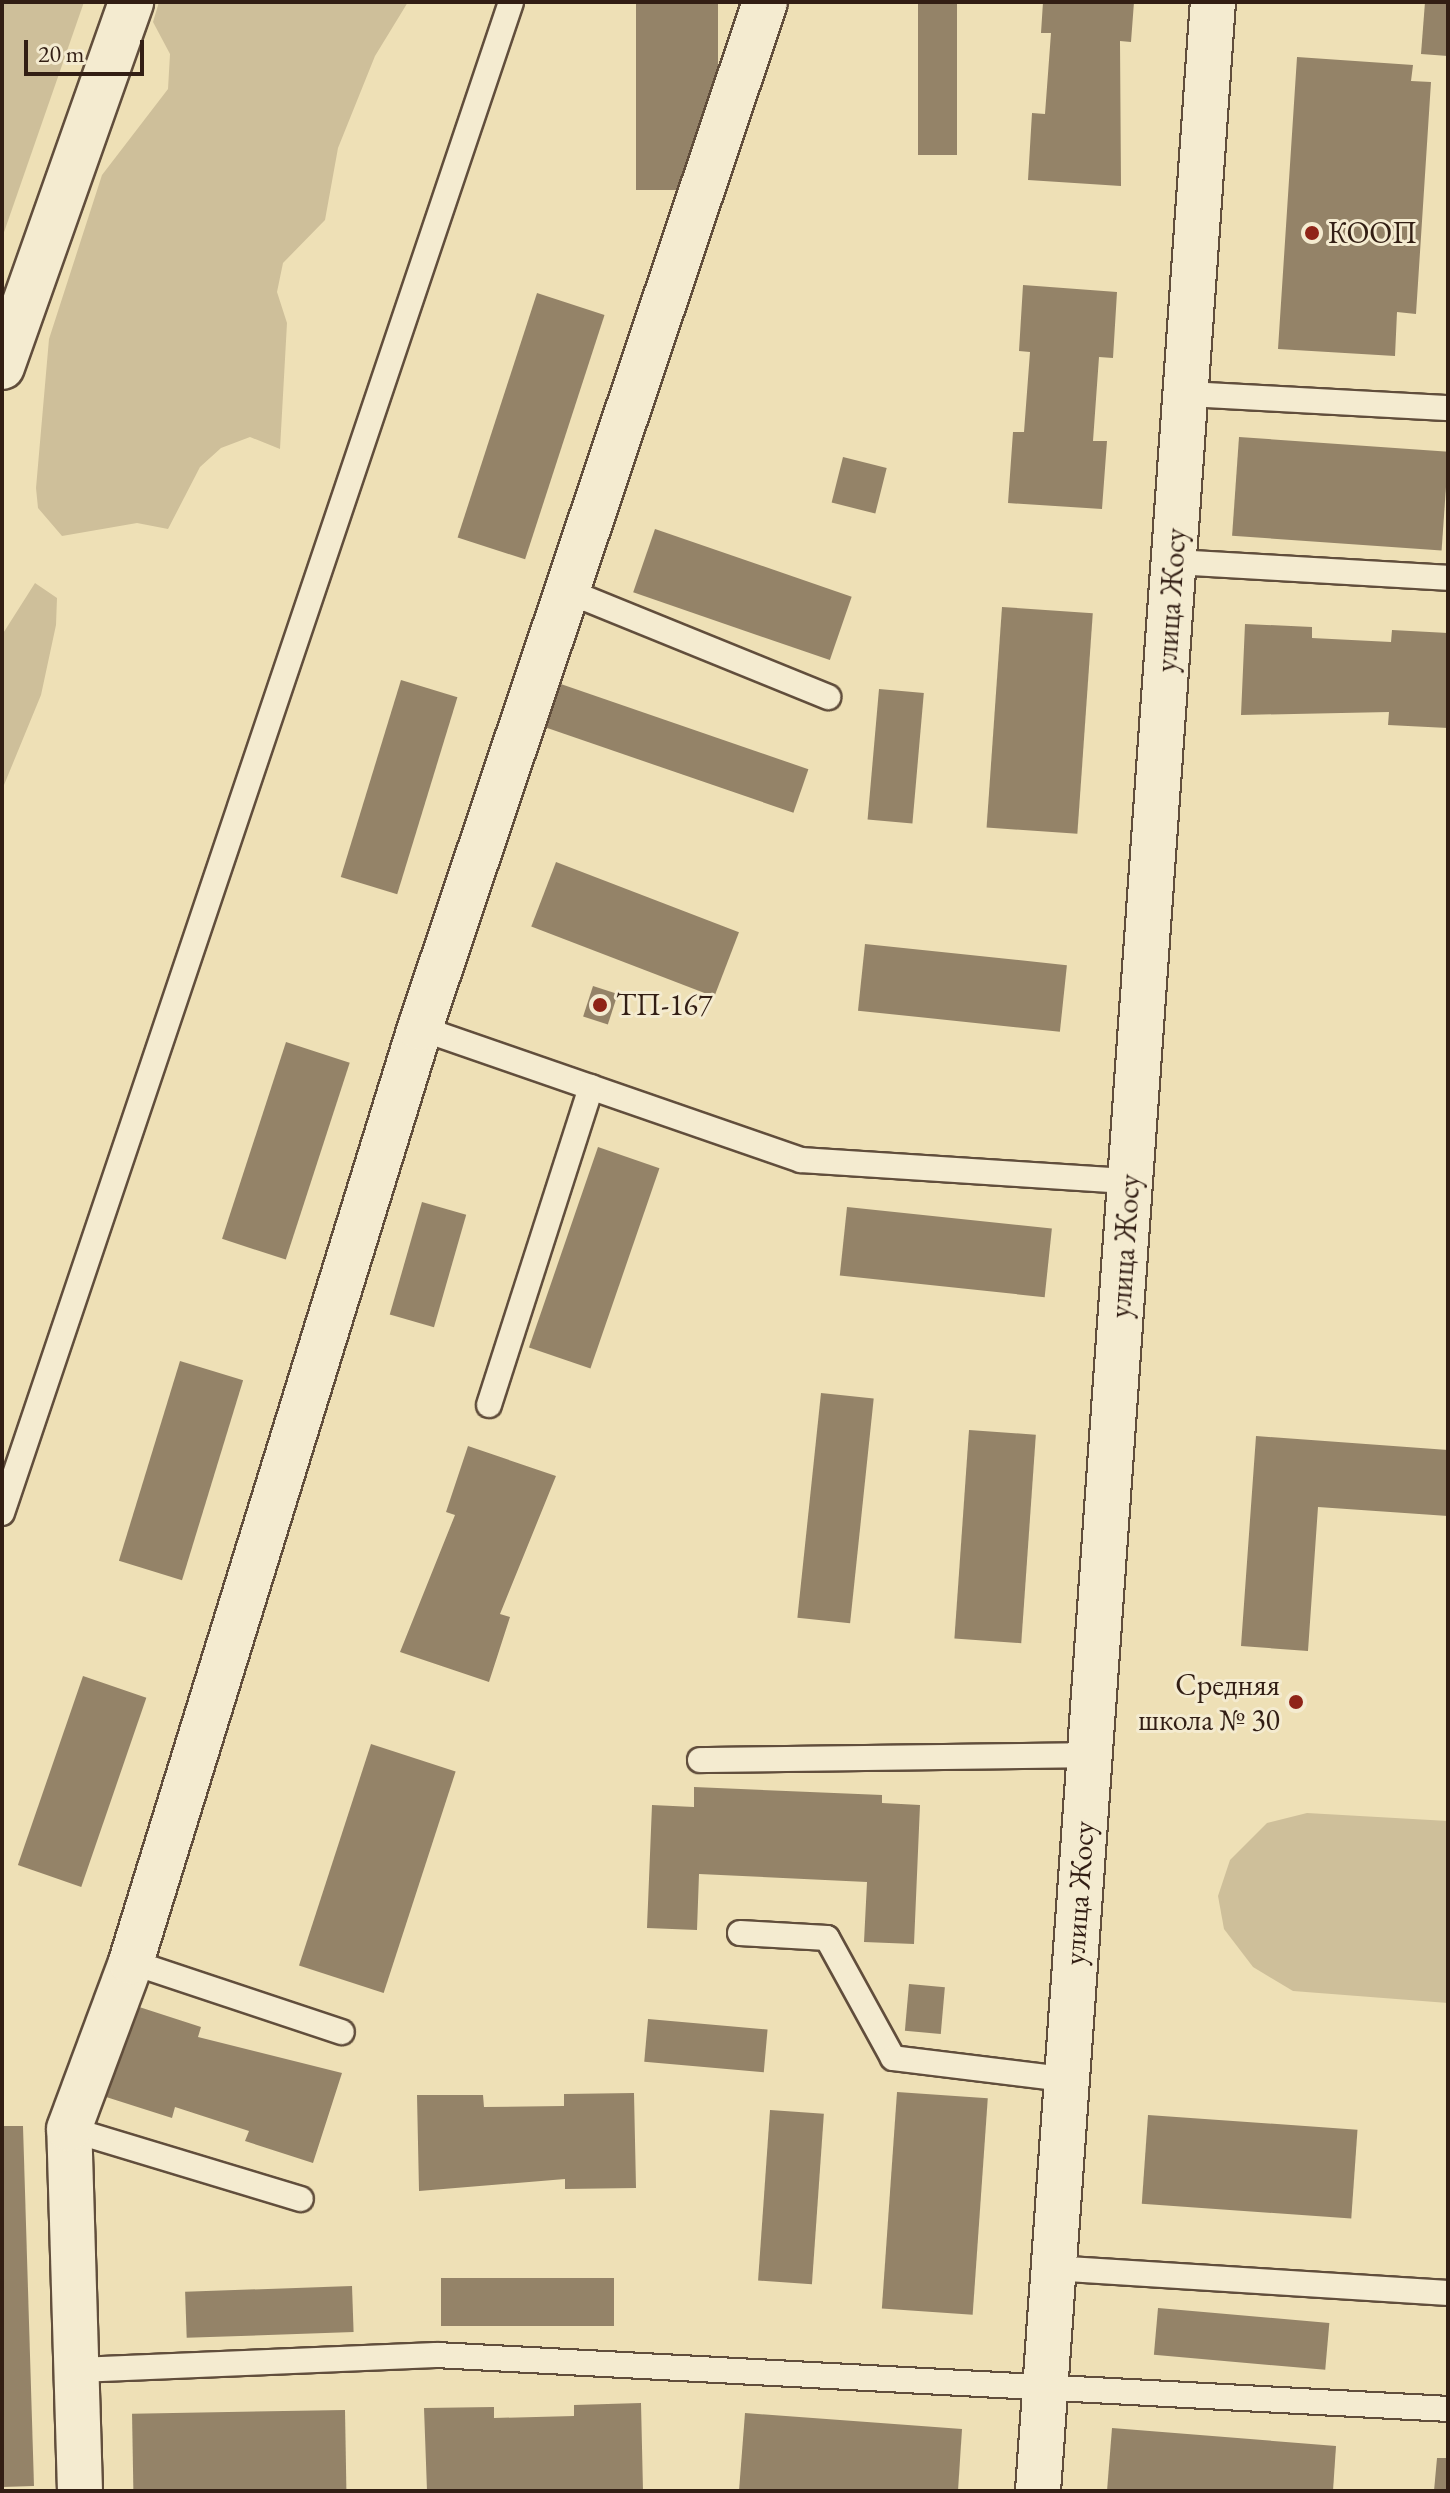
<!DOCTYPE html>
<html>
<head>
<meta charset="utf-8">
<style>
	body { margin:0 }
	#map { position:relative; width:1450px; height:2493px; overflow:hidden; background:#eee0b6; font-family:"EB Garamond",serif }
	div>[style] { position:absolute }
	.green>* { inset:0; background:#cebf9a }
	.building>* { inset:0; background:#948368; transform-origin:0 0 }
	.roads { filter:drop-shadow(2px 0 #614e3c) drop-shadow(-2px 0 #614e3c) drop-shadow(0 2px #614e3c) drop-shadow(0 -2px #614e3c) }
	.lane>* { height:24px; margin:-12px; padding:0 12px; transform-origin:12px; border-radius:12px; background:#f4ebd0 }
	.street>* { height:44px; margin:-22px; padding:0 22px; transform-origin:22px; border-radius:22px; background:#f4ebd0 }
	.secondary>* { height:44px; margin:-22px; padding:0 22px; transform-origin:22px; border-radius:22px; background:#f4ebd0 }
	.dots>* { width:22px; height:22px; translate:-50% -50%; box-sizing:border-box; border:4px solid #f4ebd0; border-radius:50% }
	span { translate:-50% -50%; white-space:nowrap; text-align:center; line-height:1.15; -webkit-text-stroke:6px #f4ebd0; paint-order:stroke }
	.poi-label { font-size:30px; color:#321e14 }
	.left { translate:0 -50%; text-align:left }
	.right { translate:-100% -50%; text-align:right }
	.street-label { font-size:30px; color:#321e14 }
	.frame { position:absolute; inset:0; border:4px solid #321e14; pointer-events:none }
	.scale { position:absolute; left:24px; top:40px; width:120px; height:36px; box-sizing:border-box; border:4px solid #321e14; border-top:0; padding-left:10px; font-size:24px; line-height:28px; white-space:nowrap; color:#321e14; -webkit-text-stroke:6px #f4ebd0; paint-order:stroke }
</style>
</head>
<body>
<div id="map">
	<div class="green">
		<div style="clip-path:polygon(2px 2px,84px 2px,2px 238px)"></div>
		<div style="clip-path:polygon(159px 2px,408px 2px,375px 56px,338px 148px,325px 220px,283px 263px,277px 292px,287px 323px,280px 449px,250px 437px,221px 448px,200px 467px,168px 529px,137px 523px,62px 536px,38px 508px,36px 488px,49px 339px,102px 175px,168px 89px,170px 54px,153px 22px)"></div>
		<div style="clip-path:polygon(35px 583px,57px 598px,56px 625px,41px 695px,4px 785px,2px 844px,2px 635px)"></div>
		<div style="clip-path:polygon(1307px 1813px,1448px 1821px,1448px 2003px,1293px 1991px,1253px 1967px,1224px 1929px,1218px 1896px,1230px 1860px,1267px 1823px)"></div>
	</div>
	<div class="building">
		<div style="left:636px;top:2px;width:82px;height:188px"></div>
		<div style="left:918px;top:2px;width:39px;height:153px"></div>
		<div style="clip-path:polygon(1043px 2px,1134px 2px,1131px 42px,1120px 41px,1121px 186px,1028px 180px,1032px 113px,1045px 114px,1051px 33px,1041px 33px)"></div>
		<div style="clip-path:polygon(1425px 2px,1448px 2px,1448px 56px,1421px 54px)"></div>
		<div style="clip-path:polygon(1297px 57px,1413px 65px,1411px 81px,1431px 82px,1416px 314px,1397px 312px,1395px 356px,1278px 349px)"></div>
		<div style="clip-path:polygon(1023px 285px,1117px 292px,1113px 358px,1099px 357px,1093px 441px,1107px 441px,1102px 509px,1008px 503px,1013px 432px,1024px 432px,1030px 352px,1019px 351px)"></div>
		<div style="left:537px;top:293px;width:71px;height:257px;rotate:18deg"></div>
		<div style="left:1239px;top:437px;width:210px;height:99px;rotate:4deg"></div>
		<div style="left:843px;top:457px;width:45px;height:47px;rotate:14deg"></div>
		<div style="left:655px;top:529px;width:208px;height:67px;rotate:19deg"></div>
		<div style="left:1002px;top:607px;width:91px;height:221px;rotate:4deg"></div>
		<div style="clip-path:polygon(1245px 624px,1312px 627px,1312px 638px,1391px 642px,1392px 630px,1448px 633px,1448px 728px,1388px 725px,1389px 712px,1241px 715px)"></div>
		<div style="left:401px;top:680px;width:59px;height:206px;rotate:17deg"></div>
		<div style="left:555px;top:682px;width:268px;height:46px;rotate:19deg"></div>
		<div style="left:879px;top:689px;width:45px;height:131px;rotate:5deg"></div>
		<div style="left:556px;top:862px;width:196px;height:69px;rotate:21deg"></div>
		<div style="left:865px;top:944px;width:203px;height:67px;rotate:6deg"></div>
		<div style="left:593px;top:986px;width:26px;height:32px;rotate:18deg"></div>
		<div style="left:286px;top:1042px;width:67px;height:207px;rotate:18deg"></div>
		<div style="left:598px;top:1147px;width:65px;height:212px;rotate:19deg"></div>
		<div style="left:422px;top:1202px;width:46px;height:117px;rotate:16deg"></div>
		<div style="left:847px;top:1207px;width:206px;height:69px;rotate:6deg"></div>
		<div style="left:180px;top:1361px;width:66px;height:209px;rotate:17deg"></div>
		<div style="left:821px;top:1393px;width:53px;height:226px;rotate:6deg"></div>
		<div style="left:969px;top:1430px;width:67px;height:209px;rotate:4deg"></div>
		<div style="clip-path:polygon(1256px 1436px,1448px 1450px,1448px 1516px,1318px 1507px,1308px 1651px,1241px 1646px)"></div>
		<div style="clip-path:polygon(468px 1446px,556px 1476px,500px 1614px,510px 1617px,489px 1682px,400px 1652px,455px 1515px,446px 1512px)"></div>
		<div style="left:83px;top:1676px;width:67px;height:200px;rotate:19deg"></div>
		<div style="left:371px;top:1744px;width:89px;height:233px;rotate:18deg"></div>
		<div style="clip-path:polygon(694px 1787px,882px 1795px,882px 1803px,920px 1805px,914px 1944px,864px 1942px,867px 1882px,699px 1874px,697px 1930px,647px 1928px,652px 1805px,694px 1807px)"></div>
		<div style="left:909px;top:1984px;width:36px;height:47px;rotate:5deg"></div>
		<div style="clip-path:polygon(133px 2005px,201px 2027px,198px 2037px,342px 2073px,313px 2163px,245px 2141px,249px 2131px,175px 2107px,172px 2118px,103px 2096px)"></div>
		<div style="left:648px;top:2019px;width:120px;height:43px;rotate:5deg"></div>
		<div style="left:897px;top:2092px;width:91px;height:217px;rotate:4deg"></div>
		<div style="clip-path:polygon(634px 2093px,636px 2188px,565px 2189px,565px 2179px,419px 2191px,417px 2095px,483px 2095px,484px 2107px,564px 2106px,564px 2094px)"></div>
		<div style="left:770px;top:2110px;width:54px;height:171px;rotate:4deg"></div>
		<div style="left:1148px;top:2115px;width:210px;height:89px;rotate:4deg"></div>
		<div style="clip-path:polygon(2px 2126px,23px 2126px,34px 2486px,2px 2487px)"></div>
		<div style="left:614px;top:2278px;width:48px;height:173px;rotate:90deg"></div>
		<div style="left:352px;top:2286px;width:46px;height:167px;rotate:88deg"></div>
		<div style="left:1158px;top:2308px;width:172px;height:47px;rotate:5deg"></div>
		<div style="clip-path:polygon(641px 2403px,643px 2491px,427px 2491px,424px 2408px,494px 2407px,494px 2418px,574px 2416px,574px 2405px)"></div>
		<div style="left:345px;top:2410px;width:81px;height:213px;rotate:89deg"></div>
		<div style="clip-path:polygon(745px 2413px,962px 2429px,958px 2491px,739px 2491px)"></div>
		<div style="clip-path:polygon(1112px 2428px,1336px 2446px,1333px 2491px,1107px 2491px)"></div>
		<div style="clip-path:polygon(1437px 2458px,1448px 2458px,1448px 2491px,1434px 2491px)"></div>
	</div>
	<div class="roads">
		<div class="lane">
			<div style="left:1186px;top:394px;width:262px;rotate:3.1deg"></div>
			<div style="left:1174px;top:562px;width:274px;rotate:3.3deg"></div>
			<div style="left:567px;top:591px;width:282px;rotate:22.1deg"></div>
			<div style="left:420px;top:1028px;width:403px;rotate:19.1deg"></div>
			<div style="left:801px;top:1160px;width:329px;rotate:3.7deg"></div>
			<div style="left:489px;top:1405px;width:334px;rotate:-72.2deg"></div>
			<div style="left:2px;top:1513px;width:1594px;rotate:-71.38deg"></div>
			<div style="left:700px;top:1760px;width:389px;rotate:-0.7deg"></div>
			<div style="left:740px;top:1933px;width:87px;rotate:3.3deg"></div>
			<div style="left:827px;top:1938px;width:137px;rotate:61.2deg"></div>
			<div style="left:893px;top:2058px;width:173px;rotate:7deg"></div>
			<div style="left:131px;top:1962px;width:222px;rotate:18.4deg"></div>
			<div style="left:69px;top:2129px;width:242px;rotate:16.8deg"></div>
			<div style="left:1052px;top:2268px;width:397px;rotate:3.6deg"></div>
			<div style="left:78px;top:2370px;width:358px;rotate:-2.4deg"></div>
			<div style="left:436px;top:2355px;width:1013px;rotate:3.05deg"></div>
		</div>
		<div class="street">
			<div style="left:80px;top:2491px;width:362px;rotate:-91.7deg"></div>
			<div style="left:69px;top:2129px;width:178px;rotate:-69.6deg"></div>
			<div style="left:131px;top:1962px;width:978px;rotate:-72.81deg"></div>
			<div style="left:420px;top:1028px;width:1082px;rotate:-71.41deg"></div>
			<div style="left:1038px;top:2491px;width:2495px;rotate:-85.98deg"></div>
		</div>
		<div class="secondary">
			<div style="left:2px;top:367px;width:387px;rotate:-70.5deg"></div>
		</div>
	</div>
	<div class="dots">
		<div style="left:1312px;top:233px;background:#8f2418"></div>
		<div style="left:600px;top:1005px;background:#8f2418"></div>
		<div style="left:1296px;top:1702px;background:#8f2418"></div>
	</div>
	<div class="poi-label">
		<span class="left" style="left:1328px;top:233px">КООП</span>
		<span class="left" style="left:616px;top:1005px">ТП-167</span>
		<span class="right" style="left:1280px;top:1702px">Средняя<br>школа № 30</span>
	</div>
	<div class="street-label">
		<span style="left:1171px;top:600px;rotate:-86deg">улица Жосу</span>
		<span style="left:1125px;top:1246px;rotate:-86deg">улица Жосу</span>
		<span style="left:1079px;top:1893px;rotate:-86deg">улица Жосу</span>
	</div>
	<div class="frame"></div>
	<div class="scale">20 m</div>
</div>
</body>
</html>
